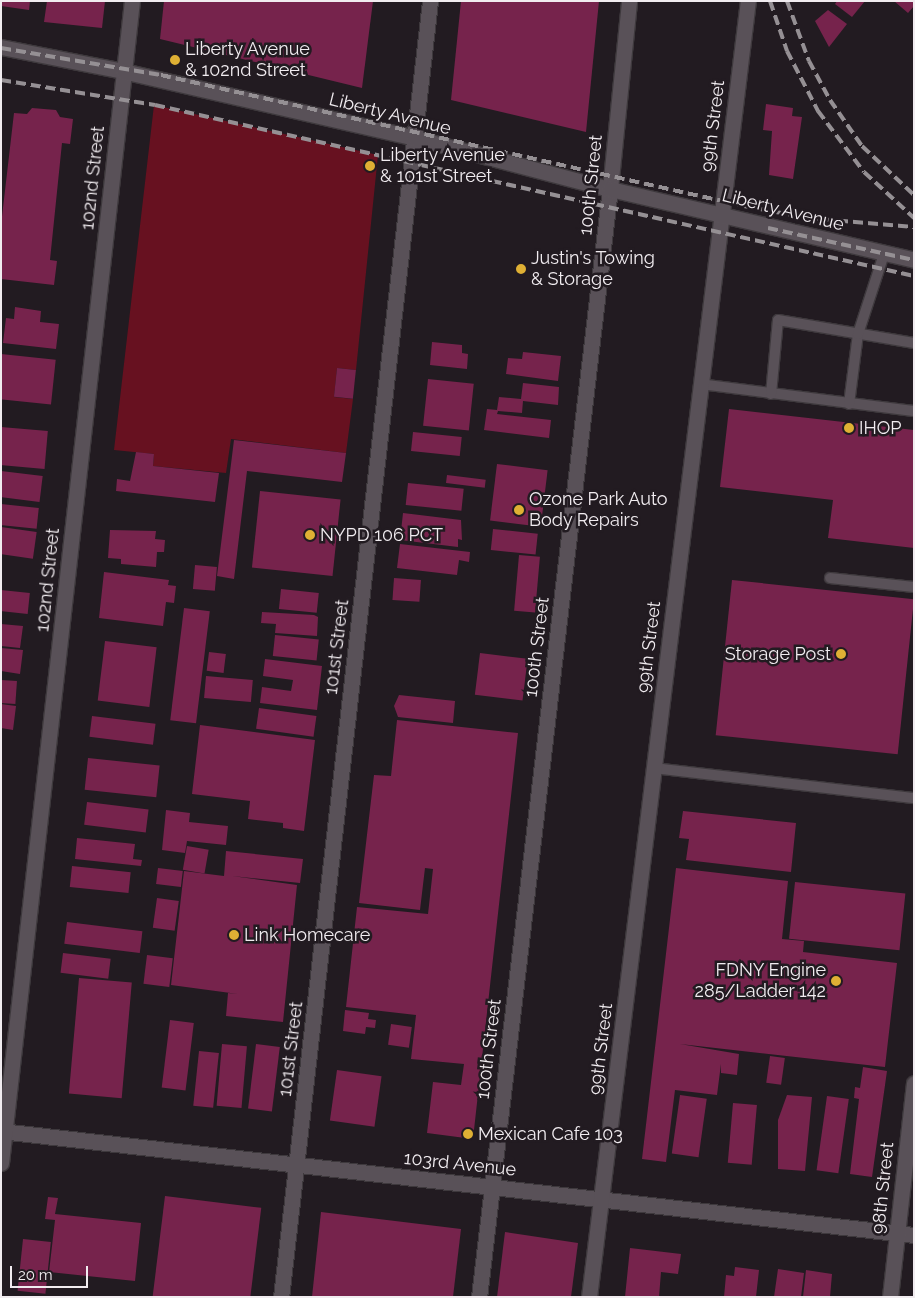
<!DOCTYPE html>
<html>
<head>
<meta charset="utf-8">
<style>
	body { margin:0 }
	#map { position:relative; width:915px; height:1298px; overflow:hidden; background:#221b21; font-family:Raleway,sans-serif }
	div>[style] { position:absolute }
	.green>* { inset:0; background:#671120 }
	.building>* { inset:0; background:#76234c; transform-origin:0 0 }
	.roads { filter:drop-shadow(1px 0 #3e393d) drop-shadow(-1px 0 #3e393d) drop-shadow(0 1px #3e393d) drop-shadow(0 -1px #3e393d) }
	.service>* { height:10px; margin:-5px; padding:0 5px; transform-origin:5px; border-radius:5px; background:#595158 }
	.minor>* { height:15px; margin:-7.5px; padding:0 7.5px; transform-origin:7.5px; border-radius:7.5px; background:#595158 }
	.tertiary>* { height:15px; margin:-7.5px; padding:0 7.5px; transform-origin:7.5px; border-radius:7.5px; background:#595158 }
	.rail>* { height:4px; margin-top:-2px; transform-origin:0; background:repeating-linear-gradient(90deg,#959094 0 10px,transparent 0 15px) }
	.dots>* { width:14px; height:14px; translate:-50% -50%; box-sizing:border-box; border:2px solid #221b21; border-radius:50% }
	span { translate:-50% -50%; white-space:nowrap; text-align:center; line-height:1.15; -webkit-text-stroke:5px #221b21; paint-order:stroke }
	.poi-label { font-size:18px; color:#f1ecf0 }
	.left { translate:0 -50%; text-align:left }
	.right { translate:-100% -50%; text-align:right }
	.street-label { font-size:18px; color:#f1ecf0 }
	.frame { position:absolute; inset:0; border:2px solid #f1ecf0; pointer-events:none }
	.scale { position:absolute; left:10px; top:1266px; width:78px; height:22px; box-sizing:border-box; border:2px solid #f1ecf0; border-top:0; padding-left:6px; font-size:15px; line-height:18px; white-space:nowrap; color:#f1ecf0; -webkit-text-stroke:4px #221b21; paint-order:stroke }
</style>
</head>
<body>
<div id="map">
	<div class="green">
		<div style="clip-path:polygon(154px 105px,378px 155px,356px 370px,337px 368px,334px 397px,353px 399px,346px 453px,231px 439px,226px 473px,153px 466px,154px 454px,114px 450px)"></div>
	</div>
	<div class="building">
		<div style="clip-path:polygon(1px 1px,30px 1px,29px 10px,1px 6px)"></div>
		<div style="clip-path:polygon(47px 1px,105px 1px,102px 28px,44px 22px)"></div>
		<div style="clip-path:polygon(164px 1px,373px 1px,362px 88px,160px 39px)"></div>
		<div style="clip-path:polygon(461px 1px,599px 1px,586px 132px,451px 100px)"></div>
		<div style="clip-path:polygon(837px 1px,865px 1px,852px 17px,835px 4px)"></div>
		<div style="clip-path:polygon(894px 1px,914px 1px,914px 6px,908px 13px)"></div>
		<div style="clip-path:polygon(828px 10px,847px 24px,829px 47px,815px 21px)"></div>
		<div style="clip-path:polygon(766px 104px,793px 108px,792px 116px,802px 117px,793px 179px,769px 175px,772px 131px,763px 130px)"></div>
		<div style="clip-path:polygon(32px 108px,56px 110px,60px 117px,73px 119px,70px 144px,62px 143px,50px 260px,57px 261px,54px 285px,1px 279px,1px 225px,14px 113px,27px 114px)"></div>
		<div style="clip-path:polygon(15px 307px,41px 311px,40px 322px,59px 324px,56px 349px,3px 343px,6px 318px,14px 319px)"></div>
		<div style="clip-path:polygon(432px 342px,462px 345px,462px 353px,468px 354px,467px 369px,430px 365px)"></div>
		<div style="clip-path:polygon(523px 352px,561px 356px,558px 381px,506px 374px,508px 358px,522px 359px)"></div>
		<div style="left:1px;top:354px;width:55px;height:45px;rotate:6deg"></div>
		<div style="left:337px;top:368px;width:19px;height:29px;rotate:6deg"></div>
		<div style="left:428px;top:379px;width:46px;height:47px;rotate:6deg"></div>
		<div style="clip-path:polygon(523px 383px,559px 387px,558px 405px,523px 401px,522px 413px,498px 411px,497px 414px,551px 420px,549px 438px,484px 430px,487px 409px,497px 410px,499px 397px,521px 399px)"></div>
		<div style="clip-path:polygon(729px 409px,914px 430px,914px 548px,828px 538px,833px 500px,720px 487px)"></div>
		<div style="left:1px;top:427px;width:47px;height:38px;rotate:5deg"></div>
		<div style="left:413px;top:432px;width:49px;height:19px;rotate:6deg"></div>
		<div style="clip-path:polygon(234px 440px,346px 453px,342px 482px,247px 471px,234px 579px,217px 576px)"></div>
		<div style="clip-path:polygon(136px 452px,154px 454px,153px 466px,219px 473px,215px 502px,116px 491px,117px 479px,130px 481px)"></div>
		<div style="left:497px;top:464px;width:51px;height:57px;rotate:7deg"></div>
		<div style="left:1px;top:471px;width:42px;height:26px;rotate:7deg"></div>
		<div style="left:447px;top:475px;width:39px;height:8px;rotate:7deg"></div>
		<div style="left:408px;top:483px;width:56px;height:22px;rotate:6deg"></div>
		<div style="left:260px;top:491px;width:81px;height:77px;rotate:6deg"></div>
		<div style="left:1px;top:504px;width:38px;height:21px;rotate:6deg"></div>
		<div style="clip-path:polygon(403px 513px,461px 520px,462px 540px,458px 539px,458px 547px,400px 540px)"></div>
		<div style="left:1px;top:527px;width:36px;height:27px;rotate:8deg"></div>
		<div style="left:493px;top:529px;width:45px;height:21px;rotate:6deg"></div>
		<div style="clip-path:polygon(110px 530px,156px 531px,155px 539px,165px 540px,164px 552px,157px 552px,156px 567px,121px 564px,121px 559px,108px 558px)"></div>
		<div style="clip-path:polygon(400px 544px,470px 552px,469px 562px,459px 560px,457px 575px,397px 568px)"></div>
		<div style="left:519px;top:555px;width:21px;height:56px;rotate:5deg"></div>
		<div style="left:195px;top:565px;width:22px;height:24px;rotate:5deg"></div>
		<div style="clip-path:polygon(104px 572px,169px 580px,168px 585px,176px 586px,174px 603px,166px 602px,163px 626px,99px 618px)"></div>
		<div style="left:394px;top:578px;width:27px;height:22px;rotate:4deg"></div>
		<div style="left:732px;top:580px;width:183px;height:156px;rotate:6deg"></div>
		<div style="left:281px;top:589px;width:38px;height:20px;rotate:6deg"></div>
		<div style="left:1px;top:590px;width:29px;height:21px;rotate:6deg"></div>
		<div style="left:184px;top:608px;width:26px;height:113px;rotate:7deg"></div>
		<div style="clip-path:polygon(262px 612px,314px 615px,318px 617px,317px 636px,275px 633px,276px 624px,261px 623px)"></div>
		<div style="clip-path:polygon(1px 624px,23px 626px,20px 648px,1px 646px)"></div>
		<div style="left:275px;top:635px;width:44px;height:21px;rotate:6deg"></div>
		<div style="left:105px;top:641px;width:52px;height:60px;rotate:7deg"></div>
		<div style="clip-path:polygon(1px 648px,23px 650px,20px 674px,1px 671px)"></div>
		<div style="left:209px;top:652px;width:17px;height:19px;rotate:7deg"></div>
		<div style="left:480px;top:653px;width:48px;height:42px;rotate:7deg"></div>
		<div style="clip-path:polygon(265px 659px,322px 666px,317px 710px,260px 703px,262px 687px,291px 691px,293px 680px,263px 676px)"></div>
		<div style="left:206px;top:676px;width:47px;height:22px;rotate:5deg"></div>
		<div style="left:1px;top:680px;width:16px;height:23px;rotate:4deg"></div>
		<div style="clip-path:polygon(399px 695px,455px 701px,453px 723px,398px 717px,394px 706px)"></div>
		<div style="clip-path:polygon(1px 704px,16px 706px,13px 730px,1px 728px)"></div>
		<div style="left:259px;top:708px;width:58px;height:21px;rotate:8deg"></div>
		<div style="left:92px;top:716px;width:64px;height:21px;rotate:7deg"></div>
		<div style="clip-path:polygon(397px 720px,518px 733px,473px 1139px,427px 1133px,433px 1082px,461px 1085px,464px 1064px,411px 1059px,416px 1015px,346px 1007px,357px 907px,428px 914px,433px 869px,425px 868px,420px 910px,359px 903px,374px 775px,391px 776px)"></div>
		<div style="clip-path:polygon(200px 725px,315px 740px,304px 831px,283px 828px,283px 823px,248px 819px,250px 801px,192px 794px)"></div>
		<div style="left:88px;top:758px;width:72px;height:32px;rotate:6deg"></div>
		<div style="left:87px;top:802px;width:62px;height:23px;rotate:7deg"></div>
		<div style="clip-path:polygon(166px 810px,190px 813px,189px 822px,228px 826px,226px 845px,187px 841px,185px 853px,162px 850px)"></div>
		<div style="clip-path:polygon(683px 811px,796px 823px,791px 872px,686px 860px,689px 839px,679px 838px)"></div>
		<div style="clip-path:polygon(77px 838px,135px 844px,133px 859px,142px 860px,141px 866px,75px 859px)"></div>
		<div style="left:187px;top:846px;width:22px;height:24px;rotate:10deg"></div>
		<div style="clip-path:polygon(226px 851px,303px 859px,300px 883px,232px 876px,297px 885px,283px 1022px,226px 1016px,228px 993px,238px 994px,171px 985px,184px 871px,224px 876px)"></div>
		<div style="left:72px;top:866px;width:59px;height:21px;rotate:6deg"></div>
		<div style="left:158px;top:868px;width:25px;height:16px;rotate:7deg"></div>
		<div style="clip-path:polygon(676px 868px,788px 881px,782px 939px,804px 941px,803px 952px,897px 963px,885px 1067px,680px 1044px,739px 1054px,737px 1075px,721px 1073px,721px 1064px,717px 1095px,675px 1090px,666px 1162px,642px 1159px)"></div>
		<div style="left:795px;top:882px;width:111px;height:57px;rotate:6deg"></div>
		<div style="left:157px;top:898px;width:22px;height:30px;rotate:8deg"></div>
		<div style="left:67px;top:922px;width:76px;height:22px;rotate:7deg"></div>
		<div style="left:63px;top:953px;width:48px;height:20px;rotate:7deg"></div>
		<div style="left:147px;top:955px;width:26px;height:29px;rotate:7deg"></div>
		<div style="left:79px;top:978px;width:53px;height:116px;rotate:5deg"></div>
		<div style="clip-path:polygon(345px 1010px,369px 1013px,368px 1019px,376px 1020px,375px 1028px,366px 1027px,365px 1034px,343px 1031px)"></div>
		<div style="left:170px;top:1020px;width:24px;height:68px;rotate:7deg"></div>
		<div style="left:391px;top:1024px;width:21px;height:21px;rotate:8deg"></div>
		<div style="left:222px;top:1044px;width:25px;height:62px;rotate:5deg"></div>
		<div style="left:256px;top:1044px;width:24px;height:65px;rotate:7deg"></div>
		<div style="left:199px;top:1051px;width:20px;height:55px;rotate:6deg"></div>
		<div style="left:770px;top:1056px;width:15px;height:27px;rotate:8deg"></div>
		<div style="clip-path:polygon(863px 1067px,887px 1071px,872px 1177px,850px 1174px,859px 1099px,854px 1098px,855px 1087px,860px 1088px)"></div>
		<div style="left:337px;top:1070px;width:45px;height:51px;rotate:8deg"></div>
		<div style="left:680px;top:1095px;width:27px;height:59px;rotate:8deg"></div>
		<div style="clip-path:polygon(787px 1095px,812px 1097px,805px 1171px,778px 1169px,778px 1120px)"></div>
		<div style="left:827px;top:1096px;width:22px;height:75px;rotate:8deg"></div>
		<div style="left:733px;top:1103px;width:24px;height:60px;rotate:5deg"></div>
		<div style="left:165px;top:1196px;width:97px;height:102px;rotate:7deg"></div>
		<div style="clip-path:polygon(48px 1197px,58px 1198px,55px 1214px,141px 1223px,135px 1281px,49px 1272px,55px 1220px,45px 1219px)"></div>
		<div style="clip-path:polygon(321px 1212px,461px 1229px,453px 1297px,312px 1297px)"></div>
		<div style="clip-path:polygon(505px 1232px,578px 1243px,571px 1297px,497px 1297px)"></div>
		<div style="left:23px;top:1239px;width:28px;height:52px;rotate:6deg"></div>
		<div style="clip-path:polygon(630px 1248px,681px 1254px,678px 1274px,661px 1272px,659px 1297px,625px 1297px)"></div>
		<div style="clip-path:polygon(735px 1267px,759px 1270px,756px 1297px,724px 1297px,726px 1275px,734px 1276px)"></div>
		<div style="clip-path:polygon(778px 1269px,804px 1273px,801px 1297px,774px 1297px)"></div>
		<div style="clip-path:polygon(806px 1270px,832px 1274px,830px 1297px,803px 1297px)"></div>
	</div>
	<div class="roads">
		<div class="service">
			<div style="left:700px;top:384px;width:216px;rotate:7.2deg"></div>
			<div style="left:771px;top:394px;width:74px;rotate:-84.6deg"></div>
			<div style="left:778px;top:320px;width:138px;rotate:9.6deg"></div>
			<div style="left:849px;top:404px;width:71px;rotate:-82.7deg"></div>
			<div style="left:858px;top:334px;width:84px;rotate:-72deg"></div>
			<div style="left:830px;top:578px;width:84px;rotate:6.1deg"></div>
			<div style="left:654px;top:768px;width:262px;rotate:6.6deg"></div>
		</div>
		<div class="minor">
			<div style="left:1px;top:1131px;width:919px;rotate:6.5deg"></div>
			<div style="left:1px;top:1163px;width:1169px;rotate:-83.57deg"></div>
			<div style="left:281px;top:1297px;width:1305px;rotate:-83.44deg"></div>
			<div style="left:479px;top:1297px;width:1116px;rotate:-83.26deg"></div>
			<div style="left:610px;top:189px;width:189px;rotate:-84.2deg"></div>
			<div style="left:589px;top:1297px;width:1306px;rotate:-83.01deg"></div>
			<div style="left:890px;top:1297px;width:215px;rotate:-83.6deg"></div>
		</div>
		<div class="tertiary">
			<div style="left:1px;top:47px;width:124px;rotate:11.1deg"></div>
			<div style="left:123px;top:71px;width:300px;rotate:12.9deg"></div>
			<div style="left:415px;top:138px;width:202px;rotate:14.7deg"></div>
			<div style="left:610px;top:189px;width:312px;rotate:13.1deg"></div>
		</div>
	</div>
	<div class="rail">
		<div style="left:770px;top:1px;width:53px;rotate:71.2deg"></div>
		<div style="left:787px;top:51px;width:68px;rotate:62.7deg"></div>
		<div style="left:818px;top:111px;width:76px;rotate:53deg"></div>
		<div style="left:864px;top:172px;width:68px;rotate:42.6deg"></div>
		<div style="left:787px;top:1px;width:64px;rotate:69.9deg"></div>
		<div style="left:809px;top:61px;width:44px;rotate:61.7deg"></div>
		<div style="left:830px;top:100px;width:56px;rotate:55.2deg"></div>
		<div style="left:862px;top:146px;width:71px;rotate:43.3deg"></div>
		<div style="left:1px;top:48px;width:162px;rotate:9.6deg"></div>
		<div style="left:161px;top:75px;width:598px;rotate:12.66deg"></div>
		<div style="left:744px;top:206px;width:65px;rotate:10.6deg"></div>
		<div style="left:808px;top:218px;width:106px;rotate:4.9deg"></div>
		<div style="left:1px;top:80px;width:156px;rotate:9.2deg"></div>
		<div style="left:155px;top:105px;width:778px;rotate:12.7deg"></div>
		<div style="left:768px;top:228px;width:149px;rotate:12.4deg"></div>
	</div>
	<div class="dots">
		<div style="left:175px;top:60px;background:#dfb034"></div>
		<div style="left:370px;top:166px;background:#dfb034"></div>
		<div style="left:521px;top:269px;background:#dfb034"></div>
		<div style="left:849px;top:428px;background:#dfb034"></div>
		<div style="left:519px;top:510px;background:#dfb034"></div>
		<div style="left:310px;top:535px;background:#dfb034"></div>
		<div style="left:841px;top:654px;background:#dfb034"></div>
		<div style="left:234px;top:935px;background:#dfb034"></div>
		<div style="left:836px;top:981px;background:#dfb034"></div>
		<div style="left:468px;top:1134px;background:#dfb034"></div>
	</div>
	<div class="poi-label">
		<span class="left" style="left:185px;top:60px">Liberty Avenue<br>&amp; 102nd Street</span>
		<span class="left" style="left:380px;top:166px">Liberty Avenue<br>&amp; 101st Street</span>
		<span class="left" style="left:531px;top:269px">Justin's Towing<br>&amp; Storage</span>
		<span class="left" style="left:859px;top:428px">IHOP</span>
		<span class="left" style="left:529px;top:510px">Ozone Park Auto<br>Body Repairs</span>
		<span class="left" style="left:320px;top:535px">NYPD 106 PCT</span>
		<span class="right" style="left:831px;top:654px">Storage Post</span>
		<span class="left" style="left:244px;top:935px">Link Homecare</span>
		<span class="right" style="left:826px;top:981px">FDNY Engine<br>285/Ladder 142</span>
		<span class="left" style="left:478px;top:1134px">Mexican Cafe 103</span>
	</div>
	<div class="street-label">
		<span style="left:390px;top:114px;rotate:14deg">Liberty Avenue</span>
		<span style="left:713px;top:126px;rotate:-83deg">99th Street</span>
		<span style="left:93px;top:178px;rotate:-84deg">102nd Street</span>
		<span style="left:591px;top:185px;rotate:-84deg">100th Street</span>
		<span style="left:783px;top:210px;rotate:14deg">Liberty Avenue</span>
		<span style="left:48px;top:580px;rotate:-84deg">102nd Street</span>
		<span style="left:337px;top:647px;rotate:-83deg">101st Street</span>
		<span style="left:537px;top:647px;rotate:-83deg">100th Street</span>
		<span style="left:649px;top:647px;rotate:-83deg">99th Street</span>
		<span style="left:291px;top:1049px;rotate:-83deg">101st Street</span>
		<span style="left:489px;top:1049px;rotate:-83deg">100th Street</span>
		<span style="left:601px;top:1049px;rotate:-83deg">99th Street</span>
		<span style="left:460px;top:1164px;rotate:6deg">103rd Avenue</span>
		<span style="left:883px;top:1188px;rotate:-84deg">98th Street</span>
	</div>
	<div class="frame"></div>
	<div class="scale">20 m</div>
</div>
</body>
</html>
